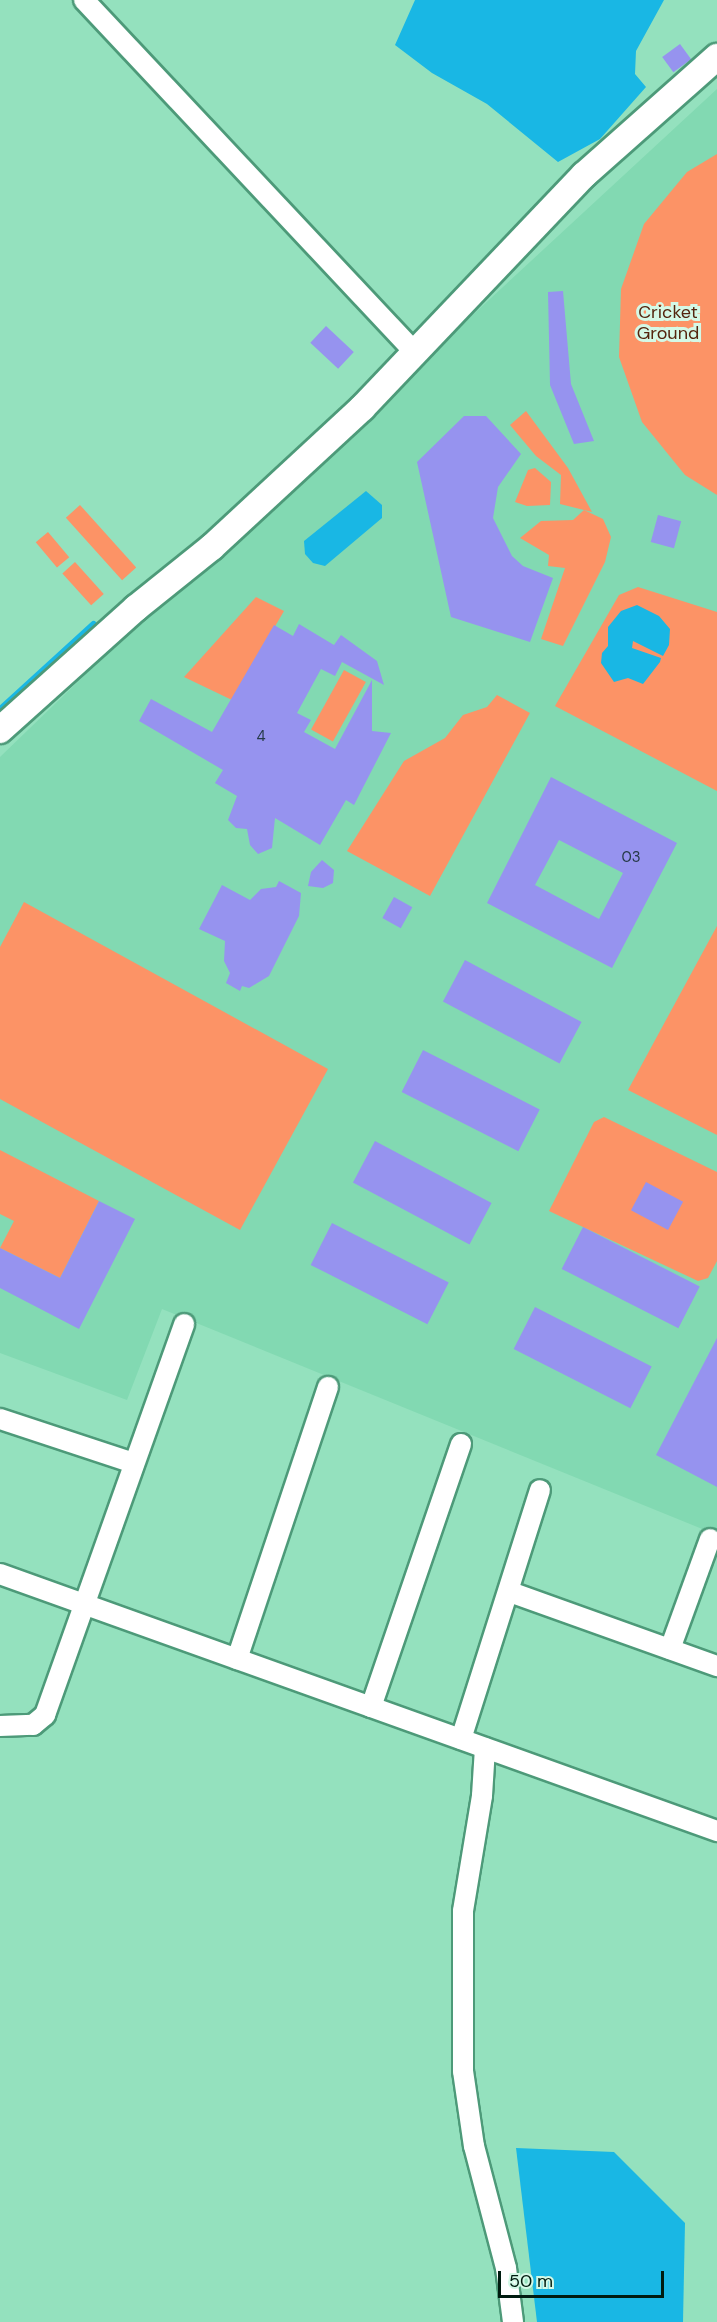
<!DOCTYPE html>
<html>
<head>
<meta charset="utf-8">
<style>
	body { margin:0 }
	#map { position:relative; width:717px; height:2322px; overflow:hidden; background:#94e1be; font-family:"DM Sans",sans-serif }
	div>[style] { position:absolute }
	.built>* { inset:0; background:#82d9b2 }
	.green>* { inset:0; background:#fc9366; transform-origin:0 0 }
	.water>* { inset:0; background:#19b7e4 }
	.stream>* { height:7px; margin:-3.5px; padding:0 3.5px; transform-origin:3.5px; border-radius:3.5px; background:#19b7e4 }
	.building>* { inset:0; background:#9693ef; transform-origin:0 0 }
	.roads { filter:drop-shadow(2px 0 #4d9a79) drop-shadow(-2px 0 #4d9a79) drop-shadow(0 2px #4d9a79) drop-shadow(0 -2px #4d9a79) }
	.minor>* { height:20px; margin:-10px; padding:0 10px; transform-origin:10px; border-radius:10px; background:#fff }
	.tertiary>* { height:26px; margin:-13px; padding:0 13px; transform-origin:13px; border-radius:13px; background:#fff }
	span { translate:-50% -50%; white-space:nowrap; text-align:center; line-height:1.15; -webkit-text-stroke:6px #d4f9e7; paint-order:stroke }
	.number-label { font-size:15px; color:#263a48 }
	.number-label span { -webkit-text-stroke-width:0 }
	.park-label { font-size:18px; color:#54250e }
	.scale { position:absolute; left:498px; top:2271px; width:166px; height:27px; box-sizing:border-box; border:3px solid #001c10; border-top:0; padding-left:8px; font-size:18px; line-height:21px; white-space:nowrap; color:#001c10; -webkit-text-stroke:4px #d4f9e7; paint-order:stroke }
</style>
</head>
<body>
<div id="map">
	<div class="built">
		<div style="clip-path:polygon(717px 89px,717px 1535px,162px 1309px,127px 1400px,0 1353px,0 757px,118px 643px)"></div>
	</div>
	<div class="green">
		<div style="clip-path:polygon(717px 154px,717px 495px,685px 475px,642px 422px,619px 357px,621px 289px,644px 224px,687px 172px)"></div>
		<div style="clip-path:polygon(526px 411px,568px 468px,592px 512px,560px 504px,561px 475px,536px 456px,510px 425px)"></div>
		<div style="clip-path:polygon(535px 468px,551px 482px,550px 505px,527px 506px,515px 502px,528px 470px)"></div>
		<div style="left:80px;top:505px;width:84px;height:19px;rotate:48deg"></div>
		<div style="clip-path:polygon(584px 510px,603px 519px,611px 537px,605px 562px,563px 646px,541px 639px,565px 568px,548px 566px,549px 555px,520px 538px,541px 521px,573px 520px)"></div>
		<div style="left:48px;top:532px;width:33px;height:16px;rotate:50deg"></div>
		<div style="left:75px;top:562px;width:43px;height:17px;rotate:48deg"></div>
		<div style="clip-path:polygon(638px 587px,717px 612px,717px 791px,555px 706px,619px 595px)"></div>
		<div style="clip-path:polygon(256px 597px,284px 611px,232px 700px,184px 677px)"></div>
		<div style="left:344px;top:670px;width:25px;height:68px;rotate:29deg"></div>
		<div style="clip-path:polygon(497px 695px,530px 713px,430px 896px,347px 851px,404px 761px,445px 738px,463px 715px,487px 707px)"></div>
		<div style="clip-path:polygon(24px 902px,328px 1069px,240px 1230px,0 1099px,0 947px)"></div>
		<div style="clip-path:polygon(717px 926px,717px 1135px,628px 1090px)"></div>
		<div style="clip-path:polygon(604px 1117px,717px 1172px,717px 1261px,708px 1278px,698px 1281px,549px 1211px,594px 1122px)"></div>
		<div style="clip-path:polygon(0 1150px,99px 1201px,60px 1278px,0 1248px,14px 1221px,0 1214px)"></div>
	</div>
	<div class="water">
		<div style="clip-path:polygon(415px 0,664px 0,636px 51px,635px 74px,646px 87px,600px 139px,558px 162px,487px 104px,432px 73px,395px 45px)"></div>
		<div style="clip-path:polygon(366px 491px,382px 505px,382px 518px,325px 566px,313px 563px,305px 554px,304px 541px)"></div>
		<div style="clip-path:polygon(637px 605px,659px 616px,670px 629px,669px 645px,663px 656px,633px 641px,632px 648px,661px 658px,660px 662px,643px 684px,628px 678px,614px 682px,601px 663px,602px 653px,608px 646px,608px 627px,621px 611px)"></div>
		<div style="clip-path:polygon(516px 2148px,614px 2152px,685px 2223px,683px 2322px,537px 2322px)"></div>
	</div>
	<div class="stream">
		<div style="left:0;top:709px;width:126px;rotate:-42.4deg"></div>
	</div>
	<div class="building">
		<div style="left:680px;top:44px;width:19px;height:22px;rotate:54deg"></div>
		<div style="clip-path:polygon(563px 291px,571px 384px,594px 441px,574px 444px,550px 385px,548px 292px)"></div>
		<div style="left:326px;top:326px;width:38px;height:23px;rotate:43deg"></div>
		<div style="clip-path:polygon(464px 416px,486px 416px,521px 454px,498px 487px,493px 518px,512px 556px,523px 566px,553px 578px,530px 642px,451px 617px,417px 462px)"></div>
		<div style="left:658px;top:515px;width:24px;height:28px;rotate:15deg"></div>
		<div style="clip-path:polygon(299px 624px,334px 645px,341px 635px,377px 661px,384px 685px,342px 662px,335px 676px,321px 669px,297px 713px,311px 720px,304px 732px,335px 749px,372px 680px,372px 731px,391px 733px,354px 805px,346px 800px,320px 845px,275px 818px,272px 848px,258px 854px,250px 845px,247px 829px,236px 828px,228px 820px,237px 796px,215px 783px,223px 770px,139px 721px,151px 699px,212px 732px,274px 625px,293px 636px)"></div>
		<div style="clip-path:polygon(evenodd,551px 777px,677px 843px,612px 968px,487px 903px,551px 777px,559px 840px,623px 873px,599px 919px,535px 885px,559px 840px)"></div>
		<div style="clip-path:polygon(322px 860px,334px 870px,333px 883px,323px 888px,308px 886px,311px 872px)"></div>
		<div style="clip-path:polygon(279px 881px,301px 893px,299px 916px,269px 976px,249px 988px,242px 986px,240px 991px,226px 983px,230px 973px,224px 961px,225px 941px,199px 929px,222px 885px,250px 900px,261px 889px,276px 887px)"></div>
		<div style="left:394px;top:897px;width:21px;height:24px;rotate:29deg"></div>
		<div style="left:465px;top:960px;width:132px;height:47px;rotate:28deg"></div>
		<div style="left:423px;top:1050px;width:131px;height:47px;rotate:27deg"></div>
		<div style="left:375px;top:1141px;width:132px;height:47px;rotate:28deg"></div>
		<div style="left:646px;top:1182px;width:42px;height:32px;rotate:28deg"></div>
		<div style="clip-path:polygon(99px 1201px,135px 1219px,79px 1329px,0 1288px,0 1248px,60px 1278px)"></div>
		<div style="left:332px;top:1223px;width:131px;height:47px;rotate:27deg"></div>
		<div style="left:583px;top:1227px;width:131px;height:47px;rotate:27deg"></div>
		<div style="left:535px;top:1307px;width:131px;height:47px;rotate:27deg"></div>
		<div style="clip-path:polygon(717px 1338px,717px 1487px,656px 1455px)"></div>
	</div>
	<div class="roads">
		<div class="minor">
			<div style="left:84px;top:0;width:484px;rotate:46.8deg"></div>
			<div style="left:0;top:1419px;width:141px;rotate:18.2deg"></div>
			<div style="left:0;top:1574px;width:762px;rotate:19.72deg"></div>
			<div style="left:510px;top:1592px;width:220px;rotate:19.7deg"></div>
			<div style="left:670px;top:1649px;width:117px;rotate:-70deg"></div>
			<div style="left:237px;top:1659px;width:287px;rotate:-71.5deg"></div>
			<div style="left:371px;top:1707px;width:278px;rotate:-71.1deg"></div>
			<div style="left:0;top:1726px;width:33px;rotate:-2deg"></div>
			<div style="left:33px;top:1725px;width:16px;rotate:-40deg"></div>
			<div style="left:45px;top:1715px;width:415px;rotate:-70.4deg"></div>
			<div style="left:461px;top:1739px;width:261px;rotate:-72.4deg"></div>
			<div style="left:485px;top:1748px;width:48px;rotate:93.6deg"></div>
			<div style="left:482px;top:1796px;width:117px;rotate:99.4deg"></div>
			<div style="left:463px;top:1911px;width:160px;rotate:90deg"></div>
			<div style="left:463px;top:2071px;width:76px;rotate:81.7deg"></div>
			<div style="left:474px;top:2146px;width:126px;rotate:75.3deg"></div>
			<div style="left:506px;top:2268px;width:54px;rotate:82.6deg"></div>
		</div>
		<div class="tertiary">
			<div style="left:0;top:730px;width:183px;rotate:-41.9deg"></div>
			<div style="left:136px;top:608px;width:97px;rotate:-38.8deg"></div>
			<div style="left:212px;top:547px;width:205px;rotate:-42.8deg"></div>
			<div style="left:362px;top:408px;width:322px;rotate:-46.4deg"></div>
			<div style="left:584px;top:175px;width:178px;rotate:-41.6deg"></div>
		</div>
	</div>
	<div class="number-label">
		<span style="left:261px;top:737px">4</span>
		<span style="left:631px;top:858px">03</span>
	</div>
	<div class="park-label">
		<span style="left:668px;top:323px">Cricket<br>Ground</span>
	</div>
	<div class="scale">50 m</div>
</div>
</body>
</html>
